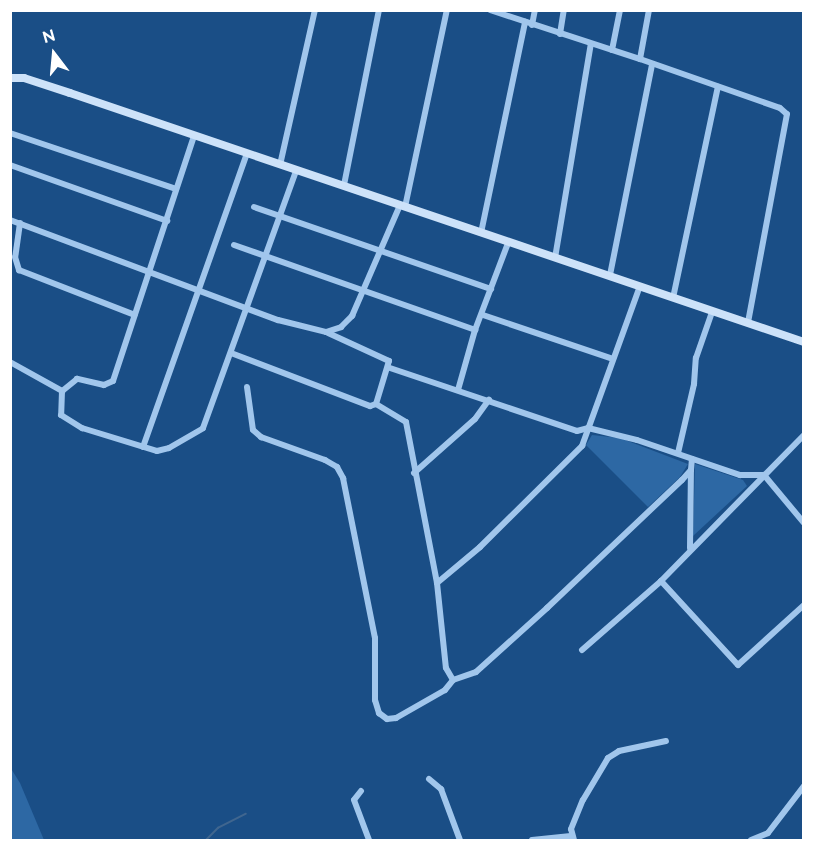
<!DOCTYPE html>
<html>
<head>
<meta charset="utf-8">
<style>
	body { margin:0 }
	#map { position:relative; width:814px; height:851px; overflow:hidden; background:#1a4e86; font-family:Raleway,sans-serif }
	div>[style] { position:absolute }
	.green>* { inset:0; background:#2d68a4 }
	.stream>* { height:1.5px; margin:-0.75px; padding:0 0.75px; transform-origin:0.75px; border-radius:0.75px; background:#40668f }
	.street>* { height:6px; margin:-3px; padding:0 3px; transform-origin:3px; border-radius:3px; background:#a1c6ec }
	.secondary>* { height:8px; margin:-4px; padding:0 4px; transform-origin:4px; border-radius:4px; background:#cde2f9 }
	span { translate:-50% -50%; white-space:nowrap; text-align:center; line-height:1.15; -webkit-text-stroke:4.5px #1a4e86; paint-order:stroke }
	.frame { position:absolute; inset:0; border:12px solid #fff; pointer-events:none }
	.north { position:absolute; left:24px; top:24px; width:60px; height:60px; -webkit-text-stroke:4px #1a4e86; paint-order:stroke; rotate:344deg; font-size:16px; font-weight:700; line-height:24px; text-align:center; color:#fff }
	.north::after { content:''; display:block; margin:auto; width:21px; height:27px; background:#fff; clip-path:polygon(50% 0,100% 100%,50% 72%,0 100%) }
</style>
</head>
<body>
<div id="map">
	<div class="green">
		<div style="clip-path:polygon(592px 435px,620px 438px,688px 464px,680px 477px,648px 507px,586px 445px)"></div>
		<div style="clip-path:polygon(695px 464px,743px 480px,747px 486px,693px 536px)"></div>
		<div style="clip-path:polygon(10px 767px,20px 783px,44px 840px,11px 840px)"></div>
	</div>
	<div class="stream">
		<div style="left:206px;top:840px;width:17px;rotate:-45deg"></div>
		<div style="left:218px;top:828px;width:31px;rotate:-27deg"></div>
	</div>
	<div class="street">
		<div style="left:490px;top:10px;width:158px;rotate:18.1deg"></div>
		<div style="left:640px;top:59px;width:148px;rotate:19.3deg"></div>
		<div style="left:780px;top:108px;width:9px;rotate:41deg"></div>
		<div style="left:787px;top:114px;width:213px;rotate:100.6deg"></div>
		<div style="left:532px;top:25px;width:15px;rotate:-79deg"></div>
		<div style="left:560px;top:34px;width:24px;rotate:-81deg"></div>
		<div style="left:612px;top:50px;width:41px;rotate:-78.7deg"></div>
		<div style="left:640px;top:59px;width:50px;rotate:-79.6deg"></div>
		<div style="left:10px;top:133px;width:175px;rotate:18.6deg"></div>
		<div style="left:194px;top:136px;width:258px;rotate:108.3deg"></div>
		<div style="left:113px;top:381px;width:10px;rotate:156deg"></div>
		<div style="left:104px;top:385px;width:28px;rotate:-167deg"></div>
		<div style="left:77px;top:379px;width:19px;rotate:141deg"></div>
		<div style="left:62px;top:391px;width:24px;rotate:92deg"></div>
		<div style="left:61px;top:415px;width:25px;rotate:32deg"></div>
		<div style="left:82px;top:428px;width:78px;rotate:17deg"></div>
		<div style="left:157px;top:451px;width:12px;rotate:-14deg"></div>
		<div style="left:169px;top:448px;width:39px;rotate:-30deg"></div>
		<div style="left:203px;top:428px;width:273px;rotate:-70.1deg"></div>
		<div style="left:10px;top:165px;width:167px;rotate:19.6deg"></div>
		<div style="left:280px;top:165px;width:159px;rotate:-77.3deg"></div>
		<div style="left:344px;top:185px;width:178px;rotate:-78.7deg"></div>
		<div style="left:254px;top:207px;width:251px;rotate:19.1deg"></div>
		<div style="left:405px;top:207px;width:201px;rotate:-78deg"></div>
		<div style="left:10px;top:220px;width:286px;rotate:20.5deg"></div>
		<div style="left:278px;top:320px;width:49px;rotate:14deg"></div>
		<div style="left:326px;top:332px;width:16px;rotate:-18deg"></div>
		<div style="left:341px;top:327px;width:16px;rotate:-45deg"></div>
		<div style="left:352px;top:316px;width:121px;rotate:-66.6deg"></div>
		<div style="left:20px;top:223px;width:34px;rotate:98deg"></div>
		<div style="left:15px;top:257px;width:14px;rotate:73deg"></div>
		<div style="left:19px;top:270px;width:124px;rotate:21.2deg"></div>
		<div style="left:481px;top:233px;width:216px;rotate:-78.2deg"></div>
		<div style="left:234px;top:245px;width:256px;rotate:19.4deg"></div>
		<div style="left:475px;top:330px;width:93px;rotate:-69.2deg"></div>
		<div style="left:555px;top:258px;width:217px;rotate:-80.5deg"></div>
		<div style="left:610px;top:275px;width:215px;rotate:-78.7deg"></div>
		<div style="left:673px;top:298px;width:216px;rotate:-78deg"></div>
		<div style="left:483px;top:315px;width:137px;rotate:18.7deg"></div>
		<div style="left:231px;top:353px;width:149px;rotate:20.9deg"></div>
		<div style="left:370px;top:406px;width:6px;rotate:-18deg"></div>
		<div style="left:376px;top:404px;width:45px;rotate:-73.2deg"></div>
		<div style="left:389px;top:361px;width:67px;rotate:-155.3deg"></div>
		<div style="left:10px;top:362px;width:60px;rotate:29.1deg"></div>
		<div style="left:390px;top:368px;width:197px;rotate:18.6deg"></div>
		<div style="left:577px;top:431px;width:11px;rotate:-15deg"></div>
		<div style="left:588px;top:428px;width:50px;rotate:13.8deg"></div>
		<div style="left:637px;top:440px;width:109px;rotate:18.8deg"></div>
		<div style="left:740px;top:475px;width:24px"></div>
		<div style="left:764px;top:475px;width:62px;rotate:50.2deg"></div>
		<div style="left:247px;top:387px;width:43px;rotate:82.1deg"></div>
		<div style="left:253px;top:430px;width:11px;rotate:41deg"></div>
		<div style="left:261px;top:437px;width:68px;rotate:19.8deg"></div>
		<div style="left:325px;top:460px;width:14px;rotate:30deg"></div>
		<div style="left:337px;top:467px;width:13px;rotate:61deg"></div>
		<div style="left:343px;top:478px;width:163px;rotate:78.7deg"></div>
		<div style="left:375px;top:638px;width:62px;rotate:90deg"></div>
		<div style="left:375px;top:700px;width:14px;rotate:73deg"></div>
		<div style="left:379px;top:713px;width:10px;rotate:37deg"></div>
		<div style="left:387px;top:719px;width:9px;rotate:-6deg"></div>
		<div style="left:396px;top:718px;width:56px;rotate:-29.7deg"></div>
		<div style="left:445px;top:690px;width:13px;rotate:-51deg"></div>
		<div style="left:458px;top:390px;width:62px;rotate:-74.2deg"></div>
		<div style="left:376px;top:404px;width:35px;rotate:31deg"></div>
		<div style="left:406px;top:422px;width:164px;rotate:79.1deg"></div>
		<div style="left:437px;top:583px;width:85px;rotate:84deg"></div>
		<div style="left:446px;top:668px;width:14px;rotate:60deg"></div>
		<div style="left:453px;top:680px;width:24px;rotate:-19deg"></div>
		<div style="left:476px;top:672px;width:96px;rotate:-42deg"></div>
		<div style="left:547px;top:608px;width:186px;rotate:-43.5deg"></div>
		<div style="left:682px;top:480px;width:13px;rotate:-48deg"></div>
		<div style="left:691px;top:470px;width:11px;rotate:-85deg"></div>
		<div style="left:804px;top:435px;width:204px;rotate:134.4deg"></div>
		<div style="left:661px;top:581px;width:114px;rotate:47.5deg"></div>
		<div style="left:738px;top:665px;width:89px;rotate:-42.3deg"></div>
		<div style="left:143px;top:447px;width:311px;rotate:-70.5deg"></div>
		<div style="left:678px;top:453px;width:71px;rotate:-76.9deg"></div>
		<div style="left:694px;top:384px;width:26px;rotate:-86deg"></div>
		<div style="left:696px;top:358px;width:49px;rotate:-70.8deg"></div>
		<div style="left:414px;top:473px;width:81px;rotate:-41.5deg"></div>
		<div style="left:475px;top:419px;width:24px;rotate:-54deg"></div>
		<div style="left:690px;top:548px;width:78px;rotate:-89.3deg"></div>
		<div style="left:437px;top:583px;width:56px;rotate:-39.9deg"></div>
		<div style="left:480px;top:547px;width:144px;rotate:-44.7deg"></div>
		<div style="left:582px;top:446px;width:170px;rotate:-70.1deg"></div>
		<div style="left:582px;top:650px;width:105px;rotate:-41.1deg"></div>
		<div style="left:429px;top:779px;width:16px;rotate:40deg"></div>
		<div style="left:441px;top:789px;width:54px;rotate:69.6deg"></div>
		<div style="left:361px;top:791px;width:11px;rotate:128deg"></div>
		<div style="left:354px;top:800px;width:43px;rotate:69.4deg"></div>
		<div style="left:532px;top:840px;width:39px;rotate:-6deg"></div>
		<div style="left:574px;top:840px;width:11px;rotate:-105deg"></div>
		<div style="left:571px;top:829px;width:31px;rotate:-68deg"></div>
		<div style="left:583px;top:800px;width:49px;rotate:-59.2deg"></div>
		<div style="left:608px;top:758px;width:13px;rotate:-32deg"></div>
		<div style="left:619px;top:751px;width:48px;rotate:-12deg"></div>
		<div style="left:751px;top:840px;width:18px;rotate:-22deg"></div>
		<div style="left:768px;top:833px;width:59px;rotate:-52.5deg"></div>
	</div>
	<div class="secondary">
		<div style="left:10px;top:78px;width:14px"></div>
		<div style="left:24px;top:78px;width:48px;rotate:18.1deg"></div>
		<div style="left:70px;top:93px;width:775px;rotate:18.74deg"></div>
	</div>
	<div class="frame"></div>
	<div class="north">N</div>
</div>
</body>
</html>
